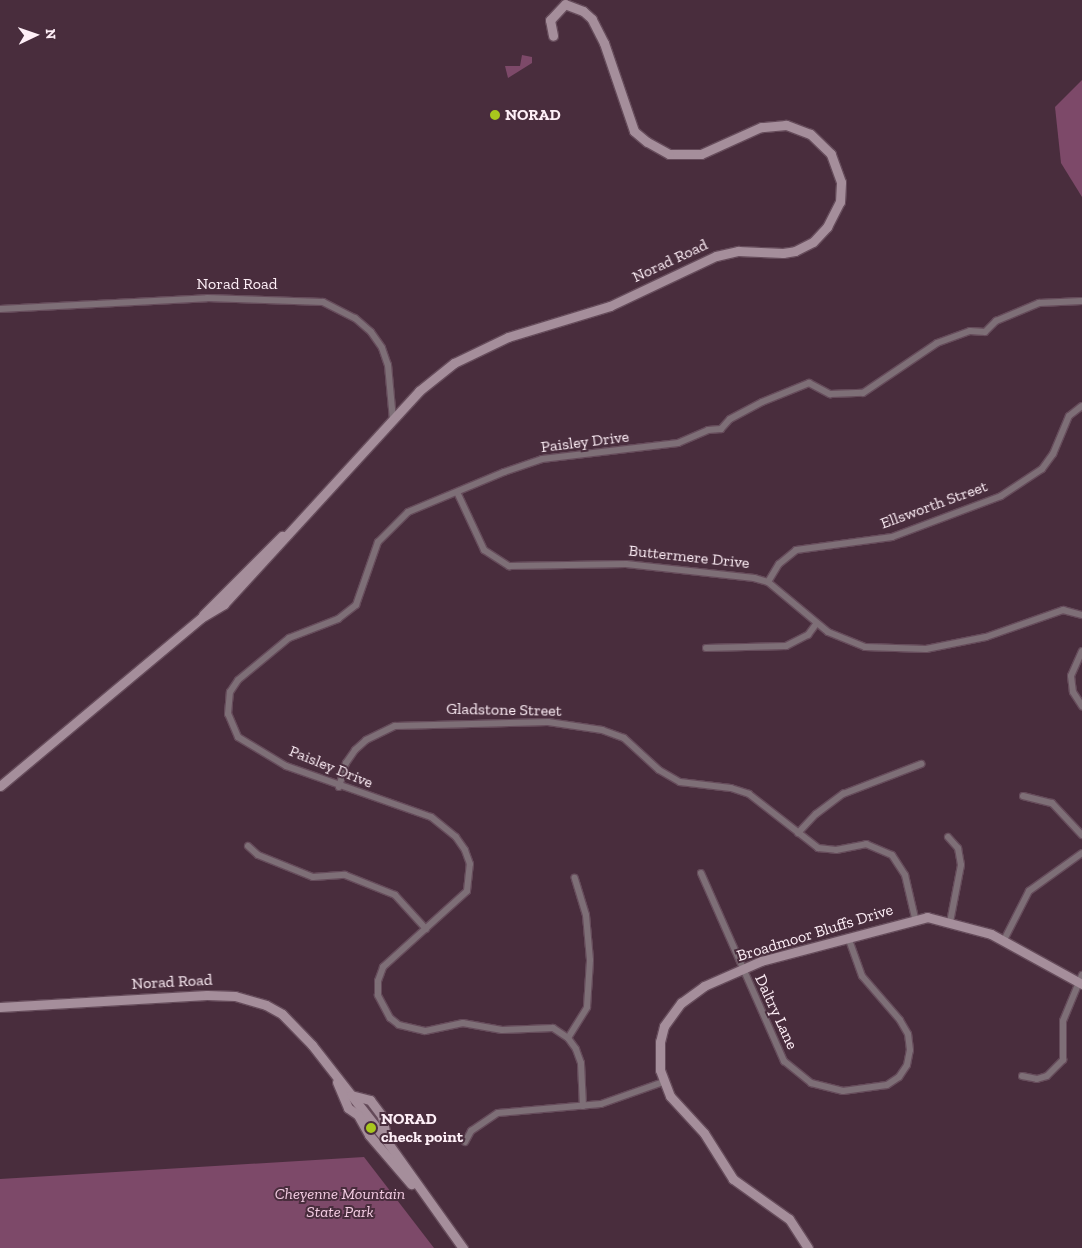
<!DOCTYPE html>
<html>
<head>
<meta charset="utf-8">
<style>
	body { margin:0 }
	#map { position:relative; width:1082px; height:1248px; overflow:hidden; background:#492d3d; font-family:"Zilla Slab",serif }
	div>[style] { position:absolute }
	.green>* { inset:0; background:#7d4969 }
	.roads { filter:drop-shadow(1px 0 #664c5b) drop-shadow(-1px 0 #664c5b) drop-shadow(0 1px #664c5b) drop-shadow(0 -1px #664c5b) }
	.street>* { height:6px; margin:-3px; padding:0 3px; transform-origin:3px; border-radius:3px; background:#7e6f77 }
	.secondary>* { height:9px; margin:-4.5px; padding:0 4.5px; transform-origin:4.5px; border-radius:4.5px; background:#a58e9b }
	.dots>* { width:14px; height:14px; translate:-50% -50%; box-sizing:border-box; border:2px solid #492d3d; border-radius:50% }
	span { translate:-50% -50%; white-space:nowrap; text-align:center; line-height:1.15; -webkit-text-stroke:4px #492d3d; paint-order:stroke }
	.poi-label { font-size:16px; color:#feeff7; font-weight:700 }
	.left { translate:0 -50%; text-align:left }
	.street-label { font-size:16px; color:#feeff7 }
	.park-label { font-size:16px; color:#f4cde3; font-style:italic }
	.north { position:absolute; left:10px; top:10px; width:50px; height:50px; -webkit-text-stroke:4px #492d3d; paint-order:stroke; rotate:87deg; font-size:14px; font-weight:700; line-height:20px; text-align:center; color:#feeff7 }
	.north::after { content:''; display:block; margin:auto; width:18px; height:22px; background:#feeff7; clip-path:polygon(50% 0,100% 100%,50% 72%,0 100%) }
</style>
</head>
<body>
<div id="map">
	<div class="green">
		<div style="clip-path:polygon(522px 55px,532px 57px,532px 63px,508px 78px,505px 66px,520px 66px)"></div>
		<div style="clip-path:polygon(1082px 80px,1082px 197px,1061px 163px,1055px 107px)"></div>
		<div style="clip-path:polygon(364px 1157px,434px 1248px,0 1248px,0 1179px)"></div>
	</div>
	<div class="roads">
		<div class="street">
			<div style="left:0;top:309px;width:207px;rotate:-3deg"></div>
			<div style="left:207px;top:298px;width:116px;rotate:2deg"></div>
			<div style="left:323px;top:302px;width:36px;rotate:27deg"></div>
			<div style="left:355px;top:318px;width:21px;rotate:41deg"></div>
			<div style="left:371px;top:332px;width:19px;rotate:55deg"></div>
			<div style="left:382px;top:348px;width:18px;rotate:71deg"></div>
			<div style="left:388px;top:365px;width:55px;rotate:84.8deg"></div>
			<div style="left:457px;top:492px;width:64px;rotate:65deg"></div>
			<div style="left:484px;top:550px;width:30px;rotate:33deg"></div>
			<div style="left:509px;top:566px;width:117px;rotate:-1deg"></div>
			<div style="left:626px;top:564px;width:129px;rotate:6.2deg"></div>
			<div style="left:754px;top:578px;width:15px;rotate:16deg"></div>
			<div style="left:768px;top:582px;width:78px;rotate:39.8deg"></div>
			<div style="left:828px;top:632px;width:40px;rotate:22deg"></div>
			<div style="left:865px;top:647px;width:61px;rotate:1.9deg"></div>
			<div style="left:926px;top:649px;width:61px;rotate:-11.3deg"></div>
			<div style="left:986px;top:637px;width:82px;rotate:-19.3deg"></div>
			<div style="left:1063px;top:610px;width:20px;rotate:15deg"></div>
			<div style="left:768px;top:582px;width:21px;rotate:-59deg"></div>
			<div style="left:779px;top:564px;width:22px;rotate:-39deg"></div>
			<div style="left:796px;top:550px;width:97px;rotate:-7.7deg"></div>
			<div style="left:892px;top:537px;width:116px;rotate:-20.6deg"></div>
			<div style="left:1001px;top:496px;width:49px;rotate:-33.4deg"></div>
			<div style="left:1042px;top:469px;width:19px;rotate:-54deg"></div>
			<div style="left:1053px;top:454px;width:41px;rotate:-67.2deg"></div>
			<div style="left:1069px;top:416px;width:16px;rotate:-38deg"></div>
			<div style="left:706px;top:648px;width:80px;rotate:-1.4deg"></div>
			<div style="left:786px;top:646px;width:25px;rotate:-27deg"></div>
			<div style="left:808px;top:635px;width:14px;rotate:-54deg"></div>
			<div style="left:1082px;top:651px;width:27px;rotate:114deg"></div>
			<div style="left:1071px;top:676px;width:16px;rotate:83deg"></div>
			<div style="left:1073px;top:692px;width:17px;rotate:57deg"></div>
			<div style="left:339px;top:787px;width:25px;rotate:-74deg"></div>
			<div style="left:346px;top:763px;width:16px;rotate:-55deg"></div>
			<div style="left:355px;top:750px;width:15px;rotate:-42deg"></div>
			<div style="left:366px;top:740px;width:32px;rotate:-26deg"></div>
			<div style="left:395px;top:726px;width:153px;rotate:-1.5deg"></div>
			<div style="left:548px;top:722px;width:55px;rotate:8.4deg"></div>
			<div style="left:602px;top:730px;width:23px;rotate:20deg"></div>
			<div style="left:624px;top:738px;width:47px;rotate:42.4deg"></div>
			<div style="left:659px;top:770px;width:24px;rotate:30deg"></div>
			<div style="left:680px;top:782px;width:51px;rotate:6.7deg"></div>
			<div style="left:731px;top:788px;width:19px;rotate:18deg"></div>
			<div style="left:749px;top:794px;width:88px;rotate:38deg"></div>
			<div style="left:818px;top:848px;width:18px;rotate:6deg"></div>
			<div style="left:836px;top:850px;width:31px;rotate:-11deg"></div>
			<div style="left:866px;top:844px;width:28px;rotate:23deg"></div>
			<div style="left:892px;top:855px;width:24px;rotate:57deg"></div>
			<div style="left:905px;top:875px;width:44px;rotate:76.9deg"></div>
			<div style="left:1023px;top:796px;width:30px;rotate:14deg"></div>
			<div style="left:1052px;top:803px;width:44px;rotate:46.8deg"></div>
			<div style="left:798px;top:833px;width:26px;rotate:-47deg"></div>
			<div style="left:816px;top:814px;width:34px;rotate:-37deg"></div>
			<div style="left:843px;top:794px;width:84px;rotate:-21deg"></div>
			<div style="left:948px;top:837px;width:15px;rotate:48deg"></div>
			<div style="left:958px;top:848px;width:17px;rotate:80deg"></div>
			<div style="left:961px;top:865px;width:58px;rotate:100.9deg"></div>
			<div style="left:248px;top:846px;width:13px;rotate:42deg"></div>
			<div style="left:258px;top:855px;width:59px;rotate:21.8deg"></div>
			<div style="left:313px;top:877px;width:32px;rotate:-4deg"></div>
			<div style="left:345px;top:875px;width:54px;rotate:21.8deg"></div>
			<div style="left:395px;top:895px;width:46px;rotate:47.6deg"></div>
			<div style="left:701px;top:873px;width:206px;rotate:66.2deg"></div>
			<div style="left:784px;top:1061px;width:35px;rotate:39deg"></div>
			<div style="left:811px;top:1083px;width:33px;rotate:14deg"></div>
			<div style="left:843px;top:1091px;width:44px;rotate:-7.8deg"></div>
			<div style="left:887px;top:1085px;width:14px;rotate:-34deg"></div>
			<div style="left:899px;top:1077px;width:14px;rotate:-56deg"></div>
			<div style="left:907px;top:1065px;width:15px;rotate:-79deg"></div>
			<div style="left:910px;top:1050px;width:16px;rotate:-97deg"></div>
			<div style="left:908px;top:1034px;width:16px;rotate:-120deg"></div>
			<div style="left:900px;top:1020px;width:58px;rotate:-130.8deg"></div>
			<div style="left:862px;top:976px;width:41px;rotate:-109.7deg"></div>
			<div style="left:1004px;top:940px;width:55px;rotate:-63deg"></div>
			<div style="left:1029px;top:891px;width:65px;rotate:-35.6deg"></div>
			<div style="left:568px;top:1038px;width:36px;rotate:-58deg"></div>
			<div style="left:587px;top:1007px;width:47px;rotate:-86.3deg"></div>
			<div style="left:590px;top:960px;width:45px;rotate:-95.1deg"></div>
			<div style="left:586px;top:915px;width:39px;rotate:-107deg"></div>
			<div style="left:1022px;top:1076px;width:15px;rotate:11deg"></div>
			<div style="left:1037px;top:1079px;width:10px;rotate:-17deg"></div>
			<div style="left:1047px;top:1076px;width:23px;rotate:-45deg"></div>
			<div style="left:1063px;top:1060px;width:39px;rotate:-90deg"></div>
			<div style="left:1063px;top:1021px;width:50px;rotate:-67.6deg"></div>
			<div style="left:583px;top:1106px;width:43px;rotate:-92.7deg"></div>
			<div style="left:581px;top:1063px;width:15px;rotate:-110deg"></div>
			<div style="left:576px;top:1049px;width:14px;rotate:-126deg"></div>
			<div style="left:568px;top:1038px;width:18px;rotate:-146deg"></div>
			<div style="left:553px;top:1028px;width:51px;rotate:177.8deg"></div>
			<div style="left:502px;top:1030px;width:40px;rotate:-170deg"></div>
			<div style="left:463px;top:1023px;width:39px;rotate:168deg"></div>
			<div style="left:425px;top:1031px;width:27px;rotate:-167deg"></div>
			<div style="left:399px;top:1025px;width:11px;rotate:-142deg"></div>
			<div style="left:390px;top:1018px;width:26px;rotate:-118deg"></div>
			<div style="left:378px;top:995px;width:14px;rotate:-90deg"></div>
			<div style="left:378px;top:981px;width:15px;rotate:-70deg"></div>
			<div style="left:383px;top:967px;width:113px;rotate:-42.1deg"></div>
			<div style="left:467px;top:891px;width:27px;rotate:-84deg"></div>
			<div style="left:470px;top:864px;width:15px;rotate:-110deg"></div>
			<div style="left:465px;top:850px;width:16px;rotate:-125deg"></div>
			<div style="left:456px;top:837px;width:32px;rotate:-141deg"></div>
			<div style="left:431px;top:817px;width:154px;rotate:-160.6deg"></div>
			<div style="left:286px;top:766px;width:56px;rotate:-148.9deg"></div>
			<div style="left:238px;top:737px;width:25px;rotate:-113deg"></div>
			<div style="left:228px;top:714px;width:22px;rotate:-85deg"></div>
			<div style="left:230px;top:692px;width:14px;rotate:-56deg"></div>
			<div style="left:238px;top:680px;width:66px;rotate:-39.5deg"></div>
			<div style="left:289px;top:638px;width:53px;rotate:-21.2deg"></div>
			<div style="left:338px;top:619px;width:23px;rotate:-38deg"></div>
			<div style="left:356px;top:605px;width:67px;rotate:-70.8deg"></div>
			<div style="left:378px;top:542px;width:42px;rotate:-45deg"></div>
			<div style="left:408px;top:512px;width:104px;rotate:-22.6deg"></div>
			<div style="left:504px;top:472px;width:40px;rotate:-18.9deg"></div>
			<div style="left:542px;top:459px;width:137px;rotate:-6.7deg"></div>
			<div style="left:678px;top:443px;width:33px;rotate:-23deg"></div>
			<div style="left:708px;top:430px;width:13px;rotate:-4deg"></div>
			<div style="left:721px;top:429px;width:13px;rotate:-48deg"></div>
			<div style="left:730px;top:419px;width:36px;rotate:-28deg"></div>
			<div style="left:762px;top:402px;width:51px;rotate:-22deg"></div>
			<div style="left:809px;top:383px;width:24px;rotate:28deg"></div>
			<div style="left:830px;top:394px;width:33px;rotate:-2deg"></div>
			<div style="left:863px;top:393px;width:89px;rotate:-34deg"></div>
			<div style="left:937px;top:343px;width:35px;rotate:-20deg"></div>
			<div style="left:970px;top:331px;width:15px;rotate:4deg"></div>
			<div style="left:985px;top:332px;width:16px;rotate:-45deg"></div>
			<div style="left:996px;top:321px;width:47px;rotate:-22.7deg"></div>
			<div style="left:1039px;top:303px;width:43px;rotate:-2.7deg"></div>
			<div style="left:465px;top:1142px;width:13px;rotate:-61deg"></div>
			<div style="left:471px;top:1131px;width:32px;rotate:-34deg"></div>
			<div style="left:498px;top:1113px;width:103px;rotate:-5deg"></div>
			<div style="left:601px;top:1104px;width:66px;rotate:-19.5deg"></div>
		</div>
		<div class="secondary">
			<div style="left:203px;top:615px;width:112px;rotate:-45deg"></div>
			<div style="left:0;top:786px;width:262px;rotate:-39.9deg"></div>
			<div style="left:201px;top:618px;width:27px;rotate:-31deg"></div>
			<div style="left:224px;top:604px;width:289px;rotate:-47.5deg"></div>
			<div style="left:419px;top:391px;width:45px;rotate:-38.7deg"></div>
			<div style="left:454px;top:363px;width:60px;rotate:-25.7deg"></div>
			<div style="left:508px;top:337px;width:107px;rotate:-16.9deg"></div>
			<div style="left:610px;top:306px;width:117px;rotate:-25.3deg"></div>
			<div style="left:716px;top:256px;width:23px;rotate:-13deg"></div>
			<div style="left:738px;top:251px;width:45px;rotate:2.5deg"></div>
			<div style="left:783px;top:253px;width:12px;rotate:-9deg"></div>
			<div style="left:795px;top:251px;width:20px;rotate:-27deg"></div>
			<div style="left:813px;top:242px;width:21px;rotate:-47deg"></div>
			<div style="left:827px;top:227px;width:28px;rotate:-63deg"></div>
			<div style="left:840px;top:202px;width:20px;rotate:-87deg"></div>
			<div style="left:841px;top:182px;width:30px;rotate:-110deg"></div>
			<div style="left:831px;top:154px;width:29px;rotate:-136deg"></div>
			<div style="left:810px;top:134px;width:26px;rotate:-159deg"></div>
			<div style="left:786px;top:125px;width:25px;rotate:175deg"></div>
			<div style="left:761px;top:127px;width:66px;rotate:155.8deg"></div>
			<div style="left:701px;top:154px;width:32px;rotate:180deg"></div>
			<div style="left:669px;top:154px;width:25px;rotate:-151deg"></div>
			<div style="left:647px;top:142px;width:17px;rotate:-140deg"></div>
			<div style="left:634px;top:131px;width:93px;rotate:-108.8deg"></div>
			<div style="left:604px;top:43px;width:27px;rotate:-117deg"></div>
			<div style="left:592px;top:19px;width:12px;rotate:-138deg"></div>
			<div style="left:583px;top:11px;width:19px;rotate:-159deg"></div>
			<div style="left:565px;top:4px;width:22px;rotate:133deg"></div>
			<div style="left:550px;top:20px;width:16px;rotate:79deg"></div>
			<div style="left:0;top:1007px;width:207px;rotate:-3.3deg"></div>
			<div style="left:207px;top:995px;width:28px;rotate:2deg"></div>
			<div style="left:235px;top:996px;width:32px;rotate:16deg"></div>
			<div style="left:266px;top:1005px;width:18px;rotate:29deg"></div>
			<div style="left:282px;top:1014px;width:43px;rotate:45.9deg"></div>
			<div style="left:312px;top:1045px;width:115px;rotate:52deg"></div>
			<div style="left:383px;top:1136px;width:138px;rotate:54.5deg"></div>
			<div style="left:337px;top:1082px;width:28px;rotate:67deg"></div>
			<div style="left:348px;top:1108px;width:12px;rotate:35deg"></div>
			<div style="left:358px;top:1115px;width:23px;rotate:61deg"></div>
			<div style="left:369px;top:1135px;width:65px;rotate:49.4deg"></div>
			<div style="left:351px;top:1095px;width:20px;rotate:15deg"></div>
			<div style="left:370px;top:1100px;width:20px;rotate:53deg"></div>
			<div style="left:382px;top:1116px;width:25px;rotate:79deg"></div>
			<div style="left:808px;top:1248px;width:35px;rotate:-123deg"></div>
			<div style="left:789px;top:1219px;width:69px;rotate:-144.5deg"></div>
			<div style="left:733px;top:1179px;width:54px;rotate:-122.2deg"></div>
			<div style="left:704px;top:1133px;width:50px;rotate:-132.6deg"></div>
			<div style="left:670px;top:1096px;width:28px;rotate:-111deg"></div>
			<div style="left:660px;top:1070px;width:28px;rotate:-90deg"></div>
			<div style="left:660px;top:1042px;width:16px;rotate:-76deg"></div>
			<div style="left:664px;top:1026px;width:29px;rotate:-54deg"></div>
			<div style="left:681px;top:1003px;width:29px;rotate:-36deg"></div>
			<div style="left:704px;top:986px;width:62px;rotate:-23.7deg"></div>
			<div style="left:761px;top:961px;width:172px;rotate:-14.8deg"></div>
			<div style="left:927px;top:917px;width:66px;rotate:14.9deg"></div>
			<div style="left:991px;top:934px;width:104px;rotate:28.8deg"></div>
		</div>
	</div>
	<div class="dots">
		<div style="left:495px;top:115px;background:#a8c71d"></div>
		<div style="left:371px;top:1128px;background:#a8c71d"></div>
	</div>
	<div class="poi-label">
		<span class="left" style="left:505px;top:115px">NORAD</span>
		<span class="left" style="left:381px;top:1128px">NORAD<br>check point</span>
	</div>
	<div class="street-label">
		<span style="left:670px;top:261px;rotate:-25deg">Norad Road</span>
		<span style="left:237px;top:284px">Norad Road</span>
		<span style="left:585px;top:442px;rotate:-7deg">Paisley Drive</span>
		<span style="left:934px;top:505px;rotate:-20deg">Ellsworth Street</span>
		<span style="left:689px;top:557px;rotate:6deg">Buttermere Drive</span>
		<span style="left:504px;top:710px;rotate:1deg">Gladstone Street</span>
		<span style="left:331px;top:767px;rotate:22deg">Paisley Drive</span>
		<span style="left:815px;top:933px;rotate:-17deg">Broadmoor Bluffs Drive</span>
		<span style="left:172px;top:982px;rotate:-3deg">Norad Road</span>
		<span style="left:776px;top:1012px;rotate:65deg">Daltry Lane</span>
	</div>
	<div class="park-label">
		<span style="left:340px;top:1203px">Cheyenne Mountain<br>State Park</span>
	</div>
	<div class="north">N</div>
</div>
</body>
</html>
